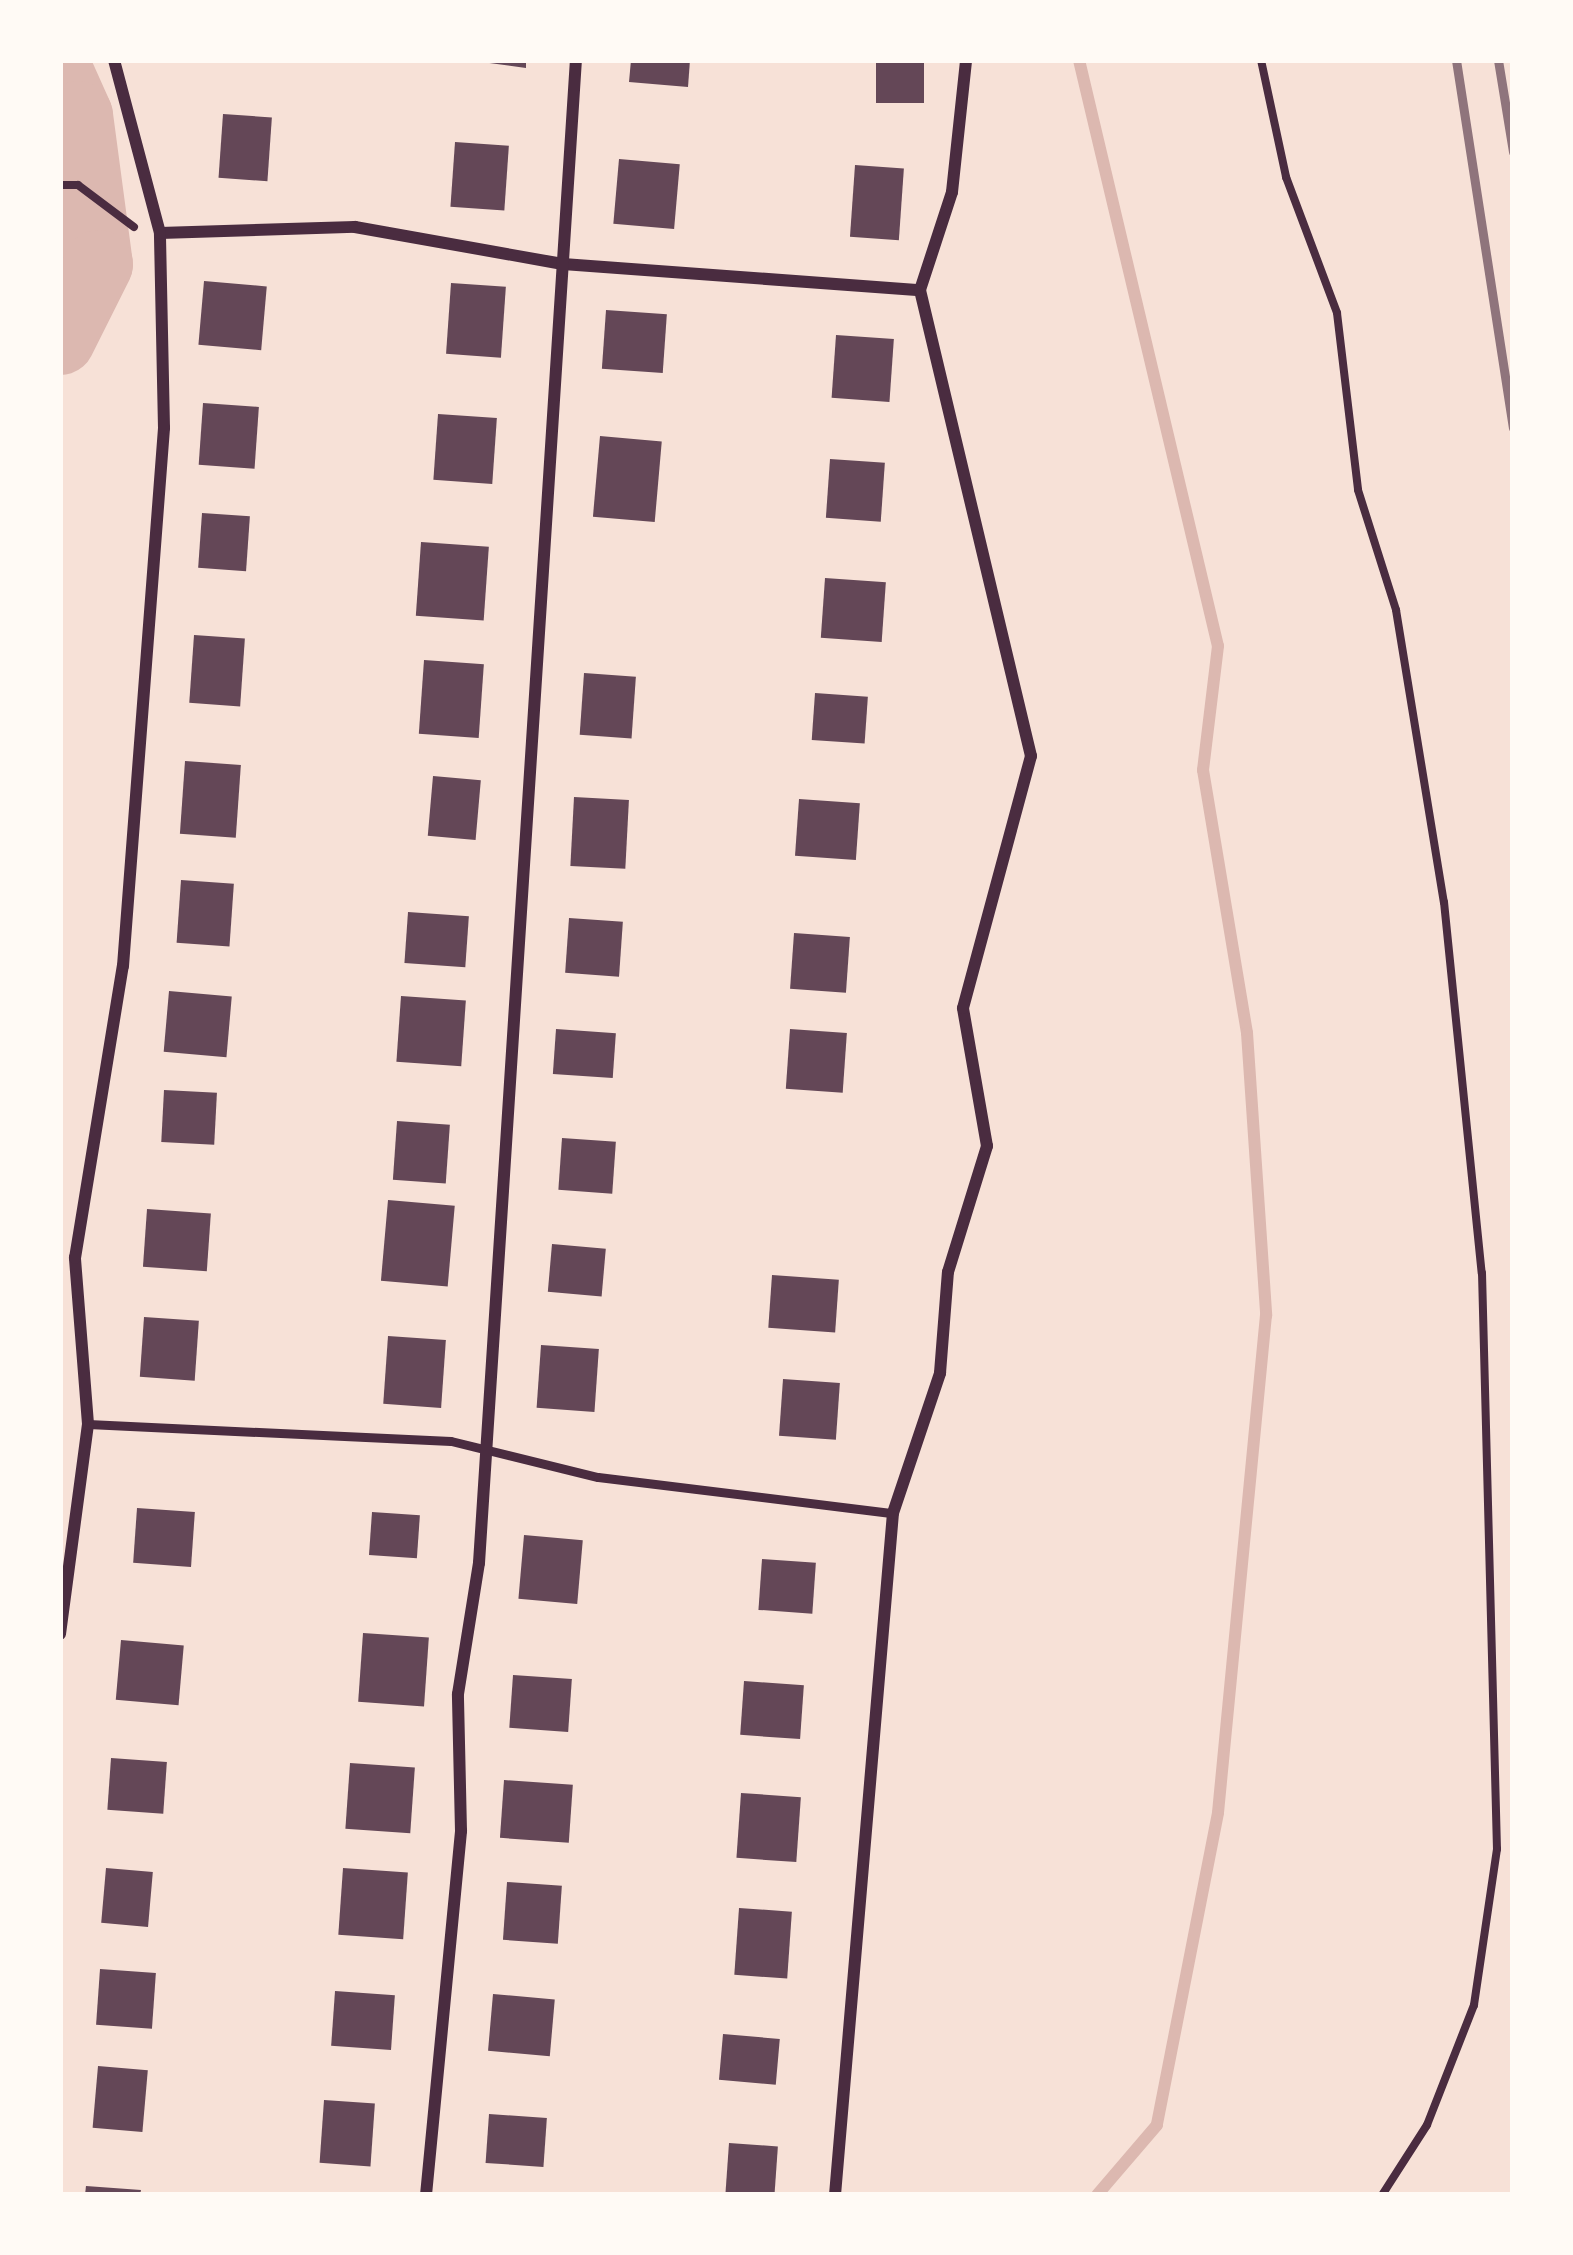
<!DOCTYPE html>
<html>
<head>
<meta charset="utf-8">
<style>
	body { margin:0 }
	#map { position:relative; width:1573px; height:2255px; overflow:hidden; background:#f7e1d7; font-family:"Nunito Sans",sans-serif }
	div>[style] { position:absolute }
	.water>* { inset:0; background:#dcb8b0 }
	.stream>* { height:12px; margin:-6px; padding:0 6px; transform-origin:6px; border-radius:6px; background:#dcb8b0 }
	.river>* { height:69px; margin:-34.5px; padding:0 34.5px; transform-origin:34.5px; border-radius:34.5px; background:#dcb8b0 }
	.building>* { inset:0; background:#644757; transform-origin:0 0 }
	.path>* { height:8px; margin:-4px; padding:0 4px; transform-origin:4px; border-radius:4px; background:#4a2c40 }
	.service>* { height:9px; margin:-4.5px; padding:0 4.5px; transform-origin:4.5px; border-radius:4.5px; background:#4a2c40 }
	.minor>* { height:12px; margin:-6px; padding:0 6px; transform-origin:6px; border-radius:6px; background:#4a2c40 }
	.rail>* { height:9px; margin:-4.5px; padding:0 4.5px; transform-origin:4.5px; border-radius:4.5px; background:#8f747c }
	span { translate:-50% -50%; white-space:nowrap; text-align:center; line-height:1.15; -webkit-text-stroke:12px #fffaf5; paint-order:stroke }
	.frame { position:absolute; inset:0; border:63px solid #fffaf5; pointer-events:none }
</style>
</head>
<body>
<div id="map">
	<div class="water">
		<div style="clip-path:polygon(60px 100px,84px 207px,60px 337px)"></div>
	</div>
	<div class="stream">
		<div style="left:1079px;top:60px;width:602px;rotate:76.66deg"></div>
		<div style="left:1218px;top:646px;width:125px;rotate:96.9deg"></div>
		<div style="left:1203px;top:770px;width:267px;rotate:80.5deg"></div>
		<div style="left:1247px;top:1033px;width:283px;rotate:86.1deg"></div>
		<div style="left:1266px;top:1315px;width:500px;rotate:95.51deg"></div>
		<div style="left:1218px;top:1813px;width:318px;rotate:101.1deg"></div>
		<div style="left:1157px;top:2125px;width:92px;rotate:130.6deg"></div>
	</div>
	<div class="river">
		<div style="left:60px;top:75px;width:44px;rotate:65.8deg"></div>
		<div style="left:78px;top:115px;width:150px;rotate:82.4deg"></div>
		<div style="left:98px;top:264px;width:85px;rotate:116.6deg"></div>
	</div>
	<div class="building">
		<div style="clip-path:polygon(467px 60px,526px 60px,526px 68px)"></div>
		<div style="clip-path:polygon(631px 60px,690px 60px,688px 87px,629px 82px)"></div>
		<div style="left:876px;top:60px;width:48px;height:43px"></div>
		<div style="left:223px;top:114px;width:49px;height:64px;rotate:4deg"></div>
		<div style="left:455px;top:142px;width:54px;height:65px;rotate:4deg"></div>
		<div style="left:619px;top:159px;width:61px;height:65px;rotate:5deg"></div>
		<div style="left:855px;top:165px;width:49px;height:72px;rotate:4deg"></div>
		<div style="left:204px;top:281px;width:63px;height:64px;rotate:5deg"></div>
		<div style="left:451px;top:283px;width:55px;height:71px;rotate:4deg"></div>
		<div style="left:606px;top:310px;width:61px;height:59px;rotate:4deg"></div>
		<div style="left:836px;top:335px;width:58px;height:63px;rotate:4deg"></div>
		<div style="left:203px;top:403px;width:56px;height:62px;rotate:4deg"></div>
		<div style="left:438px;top:414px;width:59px;height:66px;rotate:4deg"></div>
		<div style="left:600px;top:436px;width:62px;height:81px;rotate:5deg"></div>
		<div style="left:830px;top:459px;width:55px;height:59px;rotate:4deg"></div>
		<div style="left:202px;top:513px;width:48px;height:55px;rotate:4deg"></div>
		<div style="left:421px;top:542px;width:68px;height:74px;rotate:4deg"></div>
		<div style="left:825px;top:578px;width:61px;height:60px;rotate:4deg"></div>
		<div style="left:194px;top:635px;width:51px;height:68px;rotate:4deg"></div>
		<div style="left:424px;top:660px;width:60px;height:74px;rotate:4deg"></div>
		<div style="left:584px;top:673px;width:52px;height:62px;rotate:4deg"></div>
		<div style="left:815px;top:693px;width:53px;height:47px;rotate:4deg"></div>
		<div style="left:185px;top:761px;width:56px;height:73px;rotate:4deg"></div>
		<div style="left:433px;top:776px;width:48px;height:60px;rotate:5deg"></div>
		<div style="left:574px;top:797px;width:55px;height:69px;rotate:3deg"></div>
		<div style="left:799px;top:799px;width:61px;height:57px;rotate:4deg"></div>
		<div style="left:181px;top:880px;width:53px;height:63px;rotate:4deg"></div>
		<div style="left:408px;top:912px;width:61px;height:51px;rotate:4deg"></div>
		<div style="left:569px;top:918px;width:54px;height:55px;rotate:4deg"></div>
		<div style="left:794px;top:933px;width:56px;height:56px;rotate:4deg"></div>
		<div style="left:169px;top:991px;width:63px;height:61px;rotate:5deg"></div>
		<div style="left:401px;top:996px;width:65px;height:66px;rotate:4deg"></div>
		<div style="left:556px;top:1029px;width:60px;height:45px;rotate:4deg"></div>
		<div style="left:790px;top:1029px;width:57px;height:60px;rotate:4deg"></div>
		<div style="left:164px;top:1090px;width:53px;height:52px;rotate:3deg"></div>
		<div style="left:397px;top:1121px;width:53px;height:59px;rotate:4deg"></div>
		<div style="left:562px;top:1138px;width:54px;height:52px;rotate:4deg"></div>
		<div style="left:388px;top:1200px;width:67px;height:81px;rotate:5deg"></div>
		<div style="left:147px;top:1209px;width:64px;height:58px;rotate:4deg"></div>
		<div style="left:552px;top:1244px;width:54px;height:48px;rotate:5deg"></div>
		<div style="left:772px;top:1275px;width:67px;height:53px;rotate:4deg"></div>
		<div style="left:144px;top:1317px;width:55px;height:60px;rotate:4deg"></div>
		<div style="left:388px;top:1336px;width:58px;height:68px;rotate:4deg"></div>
		<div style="left:541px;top:1345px;width:58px;height:63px;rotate:4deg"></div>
		<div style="left:783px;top:1379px;width:57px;height:57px;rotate:4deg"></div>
		<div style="left:137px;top:1508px;width:58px;height:55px;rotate:4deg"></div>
		<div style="left:372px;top:1512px;width:48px;height:43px;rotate:4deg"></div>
		<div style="left:524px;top:1535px;width:59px;height:64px;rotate:5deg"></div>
		<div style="left:762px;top:1559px;width:54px;height:51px;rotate:4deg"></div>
		<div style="left:363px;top:1633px;width:66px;height:69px;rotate:4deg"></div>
		<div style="left:121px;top:1640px;width:63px;height:60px;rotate:5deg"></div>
		<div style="left:513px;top:1675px;width:59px;height:53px;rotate:4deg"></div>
		<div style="left:744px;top:1681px;width:60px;height:54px;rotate:4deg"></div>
		<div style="left:111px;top:1758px;width:56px;height:52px;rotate:4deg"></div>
		<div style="left:350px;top:1763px;width:65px;height:66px;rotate:4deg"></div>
		<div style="left:504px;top:1780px;width:69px;height:58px;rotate:4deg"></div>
		<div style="left:741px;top:1793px;width:60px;height:65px;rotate:4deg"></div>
		<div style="left:106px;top:1868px;width:47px;height:55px;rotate:5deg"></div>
		<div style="left:343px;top:1868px;width:65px;height:67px;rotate:4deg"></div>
		<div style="left:507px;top:1882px;width:55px;height:58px;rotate:4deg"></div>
		<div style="left:739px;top:1908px;width:53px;height:67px;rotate:4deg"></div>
		<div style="left:100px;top:1969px;width:56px;height:56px;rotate:4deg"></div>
		<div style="left:335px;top:1991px;width:60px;height:55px;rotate:4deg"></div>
		<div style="left:493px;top:1994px;width:62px;height:57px;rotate:5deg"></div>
		<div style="left:723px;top:2034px;width:57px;height:46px;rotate:5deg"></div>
		<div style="left:98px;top:2066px;width:50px;height:62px;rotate:5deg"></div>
		<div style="left:324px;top:2100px;width:51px;height:63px;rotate:4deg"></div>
		<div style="left:489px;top:2114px;width:58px;height:49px;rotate:4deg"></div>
		<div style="left:729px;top:2143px;width:49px;height:52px;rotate:4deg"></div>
		<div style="clip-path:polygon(86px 2186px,141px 2190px,140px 2195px,85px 2195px)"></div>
	</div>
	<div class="path">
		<div style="left:1261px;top:60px;width:120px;rotate:77.9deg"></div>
		<div style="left:1286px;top:177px;width:145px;rotate:69.4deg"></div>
		<div style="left:1337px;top:313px;width:178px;rotate:83.2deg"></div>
		<div style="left:1358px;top:490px;width:126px;rotate:72.4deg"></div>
		<div style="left:1396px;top:610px;width:296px;rotate:80.7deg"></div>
		<div style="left:1444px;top:902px;width:373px;rotate:84.2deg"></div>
		<div style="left:1482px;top:1273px;width:576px;rotate:88.51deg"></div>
		<div style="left:1497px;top:1849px;width:158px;rotate:98.4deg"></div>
		<div style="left:1474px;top:2005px;width:129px;rotate:111.4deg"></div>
		<div style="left:1427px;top:2125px;width:83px;rotate:122.7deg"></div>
		<div style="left:60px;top:185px;width:18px"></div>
		<div style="left:78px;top:185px;width:70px;rotate:36.9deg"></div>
	</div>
	<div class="service">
		<div style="left:88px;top:1424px;width:363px;rotate:2.7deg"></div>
		<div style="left:451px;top:1441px;width:151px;rotate:13.8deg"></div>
		<div style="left:598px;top:1477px;width:297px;rotate:7deg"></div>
	</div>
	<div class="minor">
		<div style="left:160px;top:233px;width:195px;rotate:-1.8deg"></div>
		<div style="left:355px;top:227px;width:211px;rotate:10.1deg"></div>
		<div style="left:563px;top:264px;width:358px;rotate:4.2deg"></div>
		<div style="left:60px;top:1634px;width:212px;rotate:-82.4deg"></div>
		<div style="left:88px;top:1424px;width:167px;rotate:-94.5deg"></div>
		<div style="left:75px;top:1258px;width:296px;rotate:-80.7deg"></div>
		<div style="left:123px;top:966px;width:540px;rotate:-85.64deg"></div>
		<div style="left:164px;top:428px;width:195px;rotate:-91.2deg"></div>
		<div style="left:160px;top:233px;width:179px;rotate:-104.9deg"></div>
		<div style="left:426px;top:2195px;width:366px;rotate:-84.5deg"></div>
		<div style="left:461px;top:1831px;width:137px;rotate:-91.3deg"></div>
		<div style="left:458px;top:1694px;width:133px;rotate:-80.9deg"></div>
		<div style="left:479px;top:1563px;width:1506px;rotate:-86.31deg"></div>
		<div style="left:835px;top:2195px;width:684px;rotate:-85.14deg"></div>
		<div style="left:893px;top:1513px;width:148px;rotate:-71.4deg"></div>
		<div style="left:940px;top:1373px;width:101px;rotate:-85.5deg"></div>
		<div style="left:948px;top:1272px;width:132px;rotate:-72.8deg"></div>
		<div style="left:987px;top:1146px;width:140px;rotate:-99.9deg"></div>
		<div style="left:963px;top:1008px;width:261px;rotate:-74.9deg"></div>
		<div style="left:1031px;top:756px;width:479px;rotate:-103.4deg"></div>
		<div style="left:920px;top:290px;width:103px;rotate:-71.9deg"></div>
		<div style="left:952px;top:192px;width:133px;rotate:-83.9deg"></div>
	</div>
	<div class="rail">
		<div style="left:1456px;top:60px;width:372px;rotate:81.2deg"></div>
		<div style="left:1498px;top:60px;width:93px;rotate:80.7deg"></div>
	</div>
	<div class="frame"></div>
</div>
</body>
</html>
